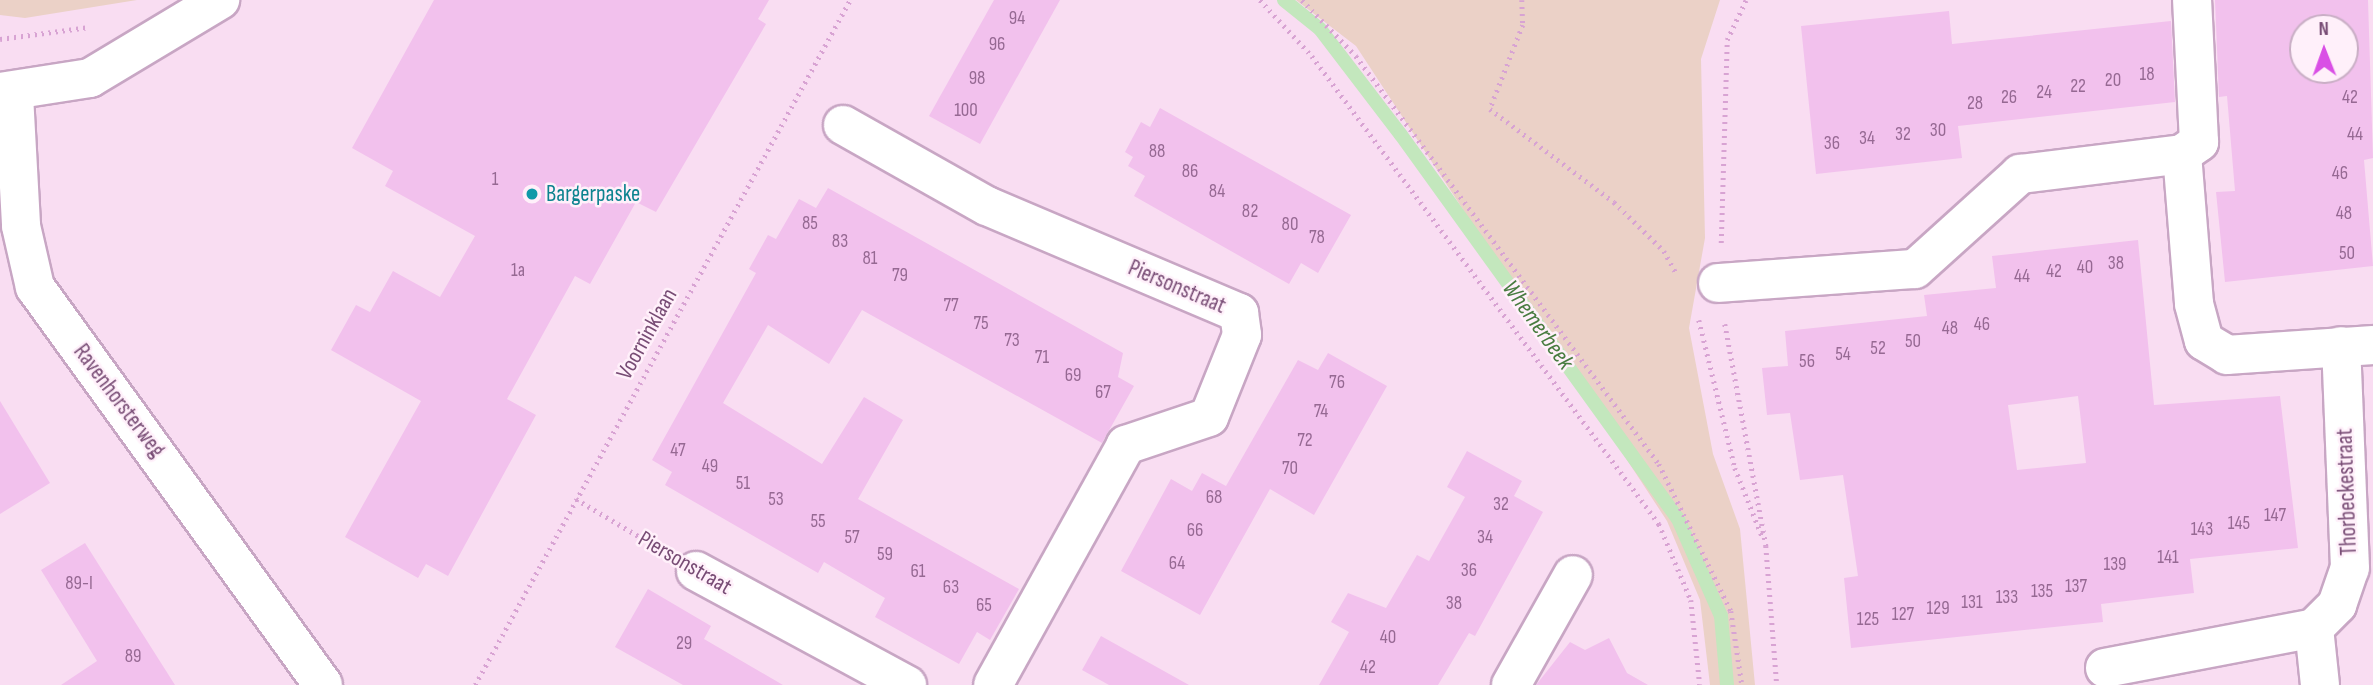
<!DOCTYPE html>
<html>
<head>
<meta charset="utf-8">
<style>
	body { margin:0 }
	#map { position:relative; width:2373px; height:685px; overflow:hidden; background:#fde9f7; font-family:"Sofia Sans Condensed",sans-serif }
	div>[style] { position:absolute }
	.residential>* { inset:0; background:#f9ddf2 }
	.green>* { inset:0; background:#ebd1c7 }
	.stream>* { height:14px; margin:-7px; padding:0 7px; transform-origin:7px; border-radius:7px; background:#c3e7bd }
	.building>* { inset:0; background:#f2c1ed }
	.path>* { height:4.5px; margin-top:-2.25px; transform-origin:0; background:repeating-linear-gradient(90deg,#d8a3d3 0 2px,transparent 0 7px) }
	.roads { filter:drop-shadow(2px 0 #c8a6c4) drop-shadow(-2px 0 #c8a6c4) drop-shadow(0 2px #c8a6c4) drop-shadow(0 -2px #c8a6c4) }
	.minor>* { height:38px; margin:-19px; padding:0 19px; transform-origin:19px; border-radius:19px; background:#fff }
	.tertiary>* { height:38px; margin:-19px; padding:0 19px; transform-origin:19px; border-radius:19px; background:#fff }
	.dots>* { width:19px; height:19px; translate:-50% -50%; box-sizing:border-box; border:4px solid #fff0fa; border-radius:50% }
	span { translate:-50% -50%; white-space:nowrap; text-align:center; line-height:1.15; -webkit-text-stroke:5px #fff0fa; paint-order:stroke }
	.number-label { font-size:19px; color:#966993 }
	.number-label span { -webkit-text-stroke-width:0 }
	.culture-label { font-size:23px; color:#0d838f }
	.left { translate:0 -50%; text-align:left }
	.street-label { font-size:23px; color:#784c75 }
	.water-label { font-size:24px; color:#487c40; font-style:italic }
	.north { position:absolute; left:2289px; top:14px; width:70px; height:70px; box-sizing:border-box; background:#fff0fa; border:2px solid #c9aec5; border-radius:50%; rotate:359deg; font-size:19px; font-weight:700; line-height:28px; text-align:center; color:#784c75 }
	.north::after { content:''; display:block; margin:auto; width:24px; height:32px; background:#d94fe5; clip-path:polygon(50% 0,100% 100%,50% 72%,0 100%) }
</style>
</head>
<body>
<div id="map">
	<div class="residential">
		<div style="clip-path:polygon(evenodd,0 0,2373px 0,2373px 685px,0 685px,0 0,2303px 28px,2345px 28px,2345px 70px,2303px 70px,2303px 28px)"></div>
	</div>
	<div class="green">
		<div style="clip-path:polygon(0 0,137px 0,25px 18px,0 15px)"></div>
		<div style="clip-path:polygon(1296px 0,1720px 0,1701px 59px,1705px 238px,1689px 328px,1713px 454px,1740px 529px,1755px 685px,1710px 685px,1700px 600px,1667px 521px,1356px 46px)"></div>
	</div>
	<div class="stream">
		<div style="left:1284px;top:0;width:46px;rotate:38.9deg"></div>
		<div style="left:1320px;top:29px;width:133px;rotate:52.6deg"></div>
		<div style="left:1401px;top:135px;width:473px;rotate:54.2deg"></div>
		<div style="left:1678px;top:519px;width:106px;rotate:66.1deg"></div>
		<div style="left:1721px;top:616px;width:69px;rotate:85deg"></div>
	</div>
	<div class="building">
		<div style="clip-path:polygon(434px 0,769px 0,758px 19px,766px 24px,656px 212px,636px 202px,590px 284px,575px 276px,507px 399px,536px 415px,448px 576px,426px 564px,418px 578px,345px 537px,421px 401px,331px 350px,356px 305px,370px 312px,393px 271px,440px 297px,475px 236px,385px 186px,393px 171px,352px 148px)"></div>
		<div style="clip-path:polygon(994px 0,1060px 0,980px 144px,929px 116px)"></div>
		<div style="clip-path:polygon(evenodd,2215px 0,2368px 0,2373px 158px,2364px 160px,2373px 266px,2225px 282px,2216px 192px,2235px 191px,2227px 96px,2219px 97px,2215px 0,2303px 28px,2345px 28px,2345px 70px,2303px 70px,2303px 28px)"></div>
		<div style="clip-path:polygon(1949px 11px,1952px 44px,2171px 21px,2175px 102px,1958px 126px,1962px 158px,1816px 174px,1801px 26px)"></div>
		<div style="clip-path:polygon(1160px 108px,1351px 215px,1318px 273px,1301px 263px,1289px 284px,1134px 196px,1145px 176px,1128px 166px,1133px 157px,1125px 152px,1141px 122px,1150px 127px)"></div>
		<div style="clip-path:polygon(828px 188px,1123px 353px,1118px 377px,1134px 386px,1102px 443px,862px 310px,829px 364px,768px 325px,723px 403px,822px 464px,864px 397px,903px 420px,858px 499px,1019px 589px,990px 640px,977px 632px,959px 664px,875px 617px,885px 598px,824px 562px,818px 573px,665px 485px,672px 472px,652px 460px,756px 273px,749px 269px,768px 235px,776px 239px,799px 199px,816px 208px)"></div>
		<div style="clip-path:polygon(evenodd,2138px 240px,2154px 405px,2280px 396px,2298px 548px,2190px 559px,2194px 593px,2101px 604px,2103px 622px,1851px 648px,1844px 578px,1858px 576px,1843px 475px,1800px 480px,1790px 413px,1767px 415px,1762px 368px,1788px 366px,1785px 331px,1927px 316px,1924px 295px,1996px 288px,1992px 256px,2138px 240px,2078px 396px,2086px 463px,2017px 470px,2008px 405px,2078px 396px)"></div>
		<div style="clip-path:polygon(1328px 353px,1387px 386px,1314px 515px,1270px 489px,1200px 615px,1121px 571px,1171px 479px,1192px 491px,1202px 473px,1226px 486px,1298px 360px,1318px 370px)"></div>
		<div style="clip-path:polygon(0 401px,50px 483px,0 514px)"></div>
		<div style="clip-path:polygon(1467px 451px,1522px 481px,1514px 496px,1543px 512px,1475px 636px,1469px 633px,1438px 685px,1319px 685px,1349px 632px,1331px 622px,1348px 593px,1386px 608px,1417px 555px,1429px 561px,1465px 497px,1447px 487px)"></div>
		<div style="clip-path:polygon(85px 543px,142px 633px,175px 685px,61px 685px,97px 661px,41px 570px)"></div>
		<div style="clip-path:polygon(648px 589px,711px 626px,704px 639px,783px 685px,683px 685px,615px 647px)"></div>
		<div style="clip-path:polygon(1101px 636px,1189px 685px,1109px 685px,1082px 670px)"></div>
		<div style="clip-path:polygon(1609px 638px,1627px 673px,1648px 685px,1536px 685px,1570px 642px,1585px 650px)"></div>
	</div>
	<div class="path">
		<div style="left:1260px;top:0;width:76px;rotate:47.1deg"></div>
		<div style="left:1312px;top:56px;width:583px;rotate:53.44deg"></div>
		<div style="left:1659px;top:524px;width:82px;rotate:67.2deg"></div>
		<div style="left:1691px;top:600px;width:85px;rotate:84deg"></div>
		<div style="left:1302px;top:0;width:78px;rotate:46deg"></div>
		<div style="left:1356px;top:56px;width:508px;rotate:53.4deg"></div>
		<div style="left:1659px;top:464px;width:164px;rotate:63.9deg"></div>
		<div style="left:1731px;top:611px;width:75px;rotate:81.5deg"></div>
		<div style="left:1522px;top:0;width:25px;rotate:88deg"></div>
		<div style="left:1523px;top:25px;width:90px;rotate:111.4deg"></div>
		<div style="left:1490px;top:109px;width:155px;rotate:36.9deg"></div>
		<div style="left:1614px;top:202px;width:70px;rotate:44.4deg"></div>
		<div style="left:1664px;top:251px;width:26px;rotate:61deg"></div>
		<div style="left:0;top:39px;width:90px;rotate:-7.7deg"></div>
		<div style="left:1721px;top:243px;width:203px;rotate:-88.3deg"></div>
		<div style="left:1727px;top:40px;width:44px;rotate:-64.6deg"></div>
		<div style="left:1699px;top:320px;width:152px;rotate:76.3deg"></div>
		<div style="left:1735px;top:468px;width:73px;rotate:68.3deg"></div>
		<div style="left:1725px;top:324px;width:226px;rotate:79.5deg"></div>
		<div style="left:1766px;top:546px;width:139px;rotate:85.5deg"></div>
		<div style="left:576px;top:499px;width:100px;rotate:30.7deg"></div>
		<div style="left:475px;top:685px;width:781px;rotate:-61.3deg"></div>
	</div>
	<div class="roads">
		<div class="minor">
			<div style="left:14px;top:95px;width:131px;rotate:86.9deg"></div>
			<div style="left:21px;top:226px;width:63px;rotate:77.1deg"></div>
			<div style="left:35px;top:287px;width:491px;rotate:54.1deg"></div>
			<div style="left:843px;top:125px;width:165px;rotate:29.4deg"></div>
			<div style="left:987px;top:206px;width:274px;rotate:23deg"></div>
			<div style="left:1239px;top:313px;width:22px;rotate:82deg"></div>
			<div style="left:1242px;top:335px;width:88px;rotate:111.9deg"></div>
			<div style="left:1209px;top:417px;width:88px;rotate:161.4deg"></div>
			<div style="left:1126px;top:445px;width:274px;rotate:119deg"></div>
			<div style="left:2182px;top:154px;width:21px;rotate:-35deg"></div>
			<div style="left:2199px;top:142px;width:142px;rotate:-92.8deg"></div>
			<div style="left:1718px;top:283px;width:197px;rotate:-4.1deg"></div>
			<div style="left:1915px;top:269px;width:142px;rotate:-42.1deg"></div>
			<div style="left:2020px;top:174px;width:163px;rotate:-7deg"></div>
			<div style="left:2182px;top:154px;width:150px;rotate:85.4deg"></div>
			<div style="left:2194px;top:304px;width:38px;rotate:75deg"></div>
			<div style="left:2204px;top:341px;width:27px;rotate:31deg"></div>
			<div style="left:2227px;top:355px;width:146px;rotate:-3.9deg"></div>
			<div style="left:696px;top:571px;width:240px;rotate:28.4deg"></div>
			<div style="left:2105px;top:668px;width:213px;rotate:-10.8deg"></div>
			<div style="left:1511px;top:685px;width:126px;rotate:-60.6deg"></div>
			<div style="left:2320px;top:685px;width:57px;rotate:-96deg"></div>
			<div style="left:2314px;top:628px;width:33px;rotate:-45deg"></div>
			<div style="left:2337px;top:605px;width:39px;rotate:-71deg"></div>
			<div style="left:2350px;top:568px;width:222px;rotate:-92.3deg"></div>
		</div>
		<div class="tertiary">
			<div style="left:0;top:92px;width:91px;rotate:-8.8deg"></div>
			<div style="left:90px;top:78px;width:152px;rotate:-31deg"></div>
		</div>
	</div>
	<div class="dots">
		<div style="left:532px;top:194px;background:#0f9aa8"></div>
	</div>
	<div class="number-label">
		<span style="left:1017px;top:19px">94</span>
		<span style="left:997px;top:45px">96</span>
		<span style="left:2147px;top:75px">18</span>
		<span style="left:977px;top:79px">98</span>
		<span style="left:2113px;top:81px">20</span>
		<span style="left:2078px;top:87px">22</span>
		<span style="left:2044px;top:93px">24</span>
		<span style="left:2009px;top:98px">26</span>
		<span style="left:2350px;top:98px">42</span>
		<span style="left:1975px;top:104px">28</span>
		<span style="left:966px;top:111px">100</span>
		<span style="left:1938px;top:131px">30</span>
		<span style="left:1903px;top:135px">32</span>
		<span style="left:2355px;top:135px">44</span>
		<span style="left:1867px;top:139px">34</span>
		<span style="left:1832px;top:144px">36</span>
		<span style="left:1157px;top:152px">88</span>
		<span style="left:1190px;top:172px">86</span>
		<span style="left:2340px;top:174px">46</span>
		<span style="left:495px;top:180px">1</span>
		<span style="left:1217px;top:192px">84</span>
		<span style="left:1250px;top:212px">82</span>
		<span style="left:2344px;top:214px">48</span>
		<span style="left:810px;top:224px">85</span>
		<span style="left:1290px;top:225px">80</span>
		<span style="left:1317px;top:238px">78</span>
		<span style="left:840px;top:242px">83</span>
		<span style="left:2347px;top:254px">50</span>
		<span style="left:870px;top:259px">81</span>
		<span style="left:2116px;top:264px">38</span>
		<span style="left:2085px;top:268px">40</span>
		<span style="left:518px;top:271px">1a</span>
		<span style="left:2054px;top:272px">42</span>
		<span style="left:900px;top:276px">79</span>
		<span style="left:2022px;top:277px">44</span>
		<span style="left:951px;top:306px">77</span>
		<span style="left:981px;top:324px">75</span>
		<span style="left:1982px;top:325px">46</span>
		<span style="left:1950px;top:329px">48</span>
		<span style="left:1012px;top:341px">73</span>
		<span style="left:1913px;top:342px">50</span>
		<span style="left:1878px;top:349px">52</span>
		<span style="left:1843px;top:355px">54</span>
		<span style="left:1042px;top:358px">71</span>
		<span style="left:1807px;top:362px">56</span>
		<span style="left:1073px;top:376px">69</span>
		<span style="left:1337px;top:383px">76</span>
		<span style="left:1103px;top:393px">67</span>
		<span style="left:1321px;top:412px">74</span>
		<span style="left:1305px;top:441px">72</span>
		<span style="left:678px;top:451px">47</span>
		<span style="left:710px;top:467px">49</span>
		<span style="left:1290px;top:469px">70</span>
		<span style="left:743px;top:484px">51</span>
		<span style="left:1214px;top:498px">68</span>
		<span style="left:776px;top:500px">53</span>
		<span style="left:1501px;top:505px">32</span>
		<span style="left:2275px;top:516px">147</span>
		<span style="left:818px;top:522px">55</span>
		<span style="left:2239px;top:524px">145</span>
		<span style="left:2202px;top:530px">143</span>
		<span style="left:1195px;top:531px">66</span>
		<span style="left:852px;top:538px">57</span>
		<span style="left:1485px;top:538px">34</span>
		<span style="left:885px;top:555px">59</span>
		<span style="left:2168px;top:558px">141</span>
		<span style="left:1177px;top:564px">64</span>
		<span style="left:2115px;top:565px">139</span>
		<span style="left:1469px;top:571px">36</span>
		<span style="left:918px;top:572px">61</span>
		<span style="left:79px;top:584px">89-I</span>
		<span style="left:2076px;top:587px">137</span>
		<span style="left:951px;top:588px">63</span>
		<span style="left:2042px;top:592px">135</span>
		<span style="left:2007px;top:598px">133</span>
		<span style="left:1972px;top:603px">131</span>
		<span style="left:1454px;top:604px">38</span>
		<span style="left:984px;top:606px">65</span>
		<span style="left:1938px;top:609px">129</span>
		<span style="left:1903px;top:615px">127</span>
		<span style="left:1868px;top:620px">125</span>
		<span style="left:1388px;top:638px">40</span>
		<span style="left:684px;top:644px">29</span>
		<span style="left:133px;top:657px">89</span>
		<span style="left:1368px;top:668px">42</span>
	</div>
	<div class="culture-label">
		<span class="left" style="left:546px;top:194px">Bargerpaske</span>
	</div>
	<div class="street-label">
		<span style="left:1177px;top:287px;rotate:23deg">Piersonstraat</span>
		<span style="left:647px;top:334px;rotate:-61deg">Voorninklaan</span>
		<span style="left:119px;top:401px;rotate:53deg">Ravenhorsterweg</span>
		<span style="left:2347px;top:492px;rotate:-92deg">Thorbeckestraat</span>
		<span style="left:685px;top:563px;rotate:30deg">Piersonstraat</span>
	</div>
	<div class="water-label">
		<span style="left:1538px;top:325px;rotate:54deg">Whemerbeek</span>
	</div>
	<div class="north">N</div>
</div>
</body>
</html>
